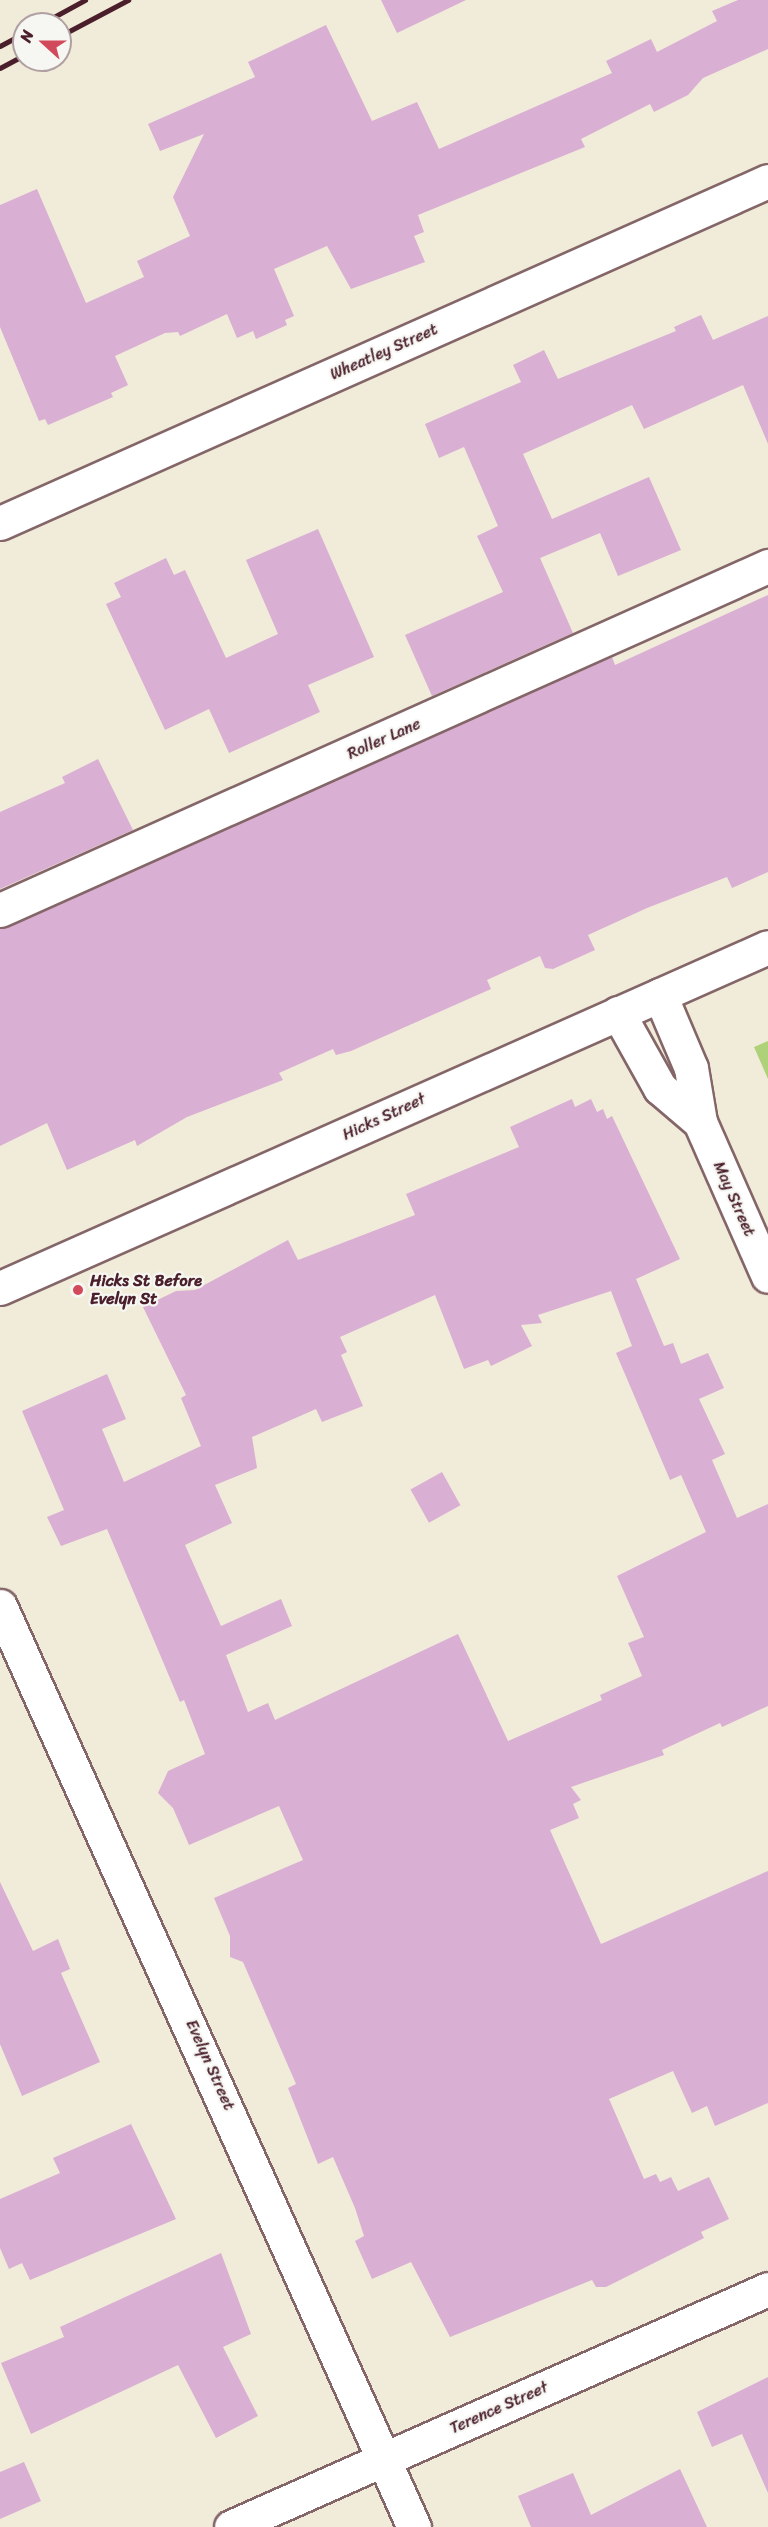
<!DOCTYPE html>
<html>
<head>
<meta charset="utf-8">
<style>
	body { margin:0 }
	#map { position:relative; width:768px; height:2527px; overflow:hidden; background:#f1ebd9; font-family:Sriracha,sans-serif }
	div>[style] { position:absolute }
	.green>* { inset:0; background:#afd179 }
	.building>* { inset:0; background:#daafd4; transform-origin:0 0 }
	.roads { filter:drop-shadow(2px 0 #846668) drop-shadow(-2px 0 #846668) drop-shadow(0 2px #846668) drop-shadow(0 -2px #846668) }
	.minor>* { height:33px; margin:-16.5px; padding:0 16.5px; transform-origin:16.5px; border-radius:16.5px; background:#fff }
	.rail>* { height:4.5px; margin:-2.25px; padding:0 2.25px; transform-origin:2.25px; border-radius:2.25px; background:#4a1f2b }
	.dots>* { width:16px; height:16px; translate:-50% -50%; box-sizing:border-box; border:3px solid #f6f6f2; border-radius:50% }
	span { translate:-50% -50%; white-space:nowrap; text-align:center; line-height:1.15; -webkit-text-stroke:4.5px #f6f6f2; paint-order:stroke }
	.street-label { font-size:16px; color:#4a1f2b }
	.poi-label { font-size:16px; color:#4a1f2b; font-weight:700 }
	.left { translate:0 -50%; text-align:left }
	.north { position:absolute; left:12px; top:12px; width:60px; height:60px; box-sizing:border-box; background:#f6f6f2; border:2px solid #b1a0a2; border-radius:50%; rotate:291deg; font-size:16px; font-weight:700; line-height:24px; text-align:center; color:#4a1f2b }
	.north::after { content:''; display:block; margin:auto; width:21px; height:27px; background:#d1495b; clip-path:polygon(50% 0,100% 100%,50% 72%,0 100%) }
</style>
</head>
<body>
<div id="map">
	<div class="green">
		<div style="clip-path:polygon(768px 1041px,768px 1079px,754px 1047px)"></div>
	</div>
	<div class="building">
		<div style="clip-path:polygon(381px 0,466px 0,397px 33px)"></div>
		<div style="clip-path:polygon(738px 0,768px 0,768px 49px,703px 78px,688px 95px,654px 112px,650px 104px,581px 139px,585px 147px,418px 215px,424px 232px,414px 236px,425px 262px,351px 289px,327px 246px,274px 269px,294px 316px,285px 320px,287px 325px,256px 339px,253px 331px,237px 338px,227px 314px,180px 336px,178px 332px,165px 333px,115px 356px,128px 385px,111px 393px,113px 397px,48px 425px,45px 419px,39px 421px,0 327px,0 205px,37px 189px,86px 303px,144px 277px,137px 261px,190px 236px,173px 197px,204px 134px,160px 151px,148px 124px,255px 77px,248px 62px,326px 25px,372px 121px,417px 102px,439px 149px,612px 73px,606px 61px,651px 39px,657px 52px,717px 21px,712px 11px)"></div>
		<div style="clip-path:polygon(701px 315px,713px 340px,768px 316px,768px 444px,743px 385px,644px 429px,632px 405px,523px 454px,552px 519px,649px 477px,681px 550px,618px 576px,600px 533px,540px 558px,573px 633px,432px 696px,405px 635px,503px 592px,477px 536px,498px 526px,464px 447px,439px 458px,425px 424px,521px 382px,513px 365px,544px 350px,558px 379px,676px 331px,674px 327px)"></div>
		<div style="clip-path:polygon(318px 529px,374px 657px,308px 685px,320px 712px,229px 753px,209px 709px,165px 730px,106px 604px,121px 597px,114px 583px,166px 558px,174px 575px,185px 570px,226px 658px,278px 634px,246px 560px)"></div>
		<div style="clip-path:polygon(768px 595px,768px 872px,732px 888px,727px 877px,647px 908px,588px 935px,595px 950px,553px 969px,545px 968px,540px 956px,487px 980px,491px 989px,351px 1051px,336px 1055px,333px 1049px,279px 1073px,283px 1080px,187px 1117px,137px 1146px,135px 1140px,67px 1170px,47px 1123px,0 1146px,0 928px,612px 657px,615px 665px)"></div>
		<div style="clip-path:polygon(98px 759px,133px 830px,0 889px,0 812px,65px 783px,62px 777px)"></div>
		<div style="clip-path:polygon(evenodd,572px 1099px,575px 1107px,591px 1099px,597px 1112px,603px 1109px,607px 1119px,612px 1116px,680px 1259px,636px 1279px,664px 1346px,673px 1343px,681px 1364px,708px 1353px,724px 1388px,699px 1399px,725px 1454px,712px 1460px,737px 1518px,768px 1504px,768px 1706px,722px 1727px,720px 1723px,662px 1750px,664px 1755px,571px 1787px,581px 1800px,573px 1804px,579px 1818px,550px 1830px,601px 1944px,768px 1871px,768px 2103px,715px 2126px,707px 2106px,692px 2113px,673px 2071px,609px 2099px,644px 2179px,656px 2174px,660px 2182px,671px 2177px,678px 2191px,709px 2177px,729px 2219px,701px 2232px,704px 2238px,606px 2287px,596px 2287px,592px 2280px,450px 2337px,411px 2262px,372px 2279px,355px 2241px,364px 2236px,355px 2208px,333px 2157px,318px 2164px,288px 2088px,296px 2084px,243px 1962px,230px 1957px,230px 1936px,214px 1898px,303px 1860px,279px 1806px,189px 1845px,173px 1808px,158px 1793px,168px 1771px,205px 1754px,184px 1700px,180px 1702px,107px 1529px,61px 1546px,47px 1517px,64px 1510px,22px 1411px,107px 1374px,126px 1419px,102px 1429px,124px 1482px,201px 1446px,181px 1398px,186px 1395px,143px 1307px,176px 1291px,195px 1290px,288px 1240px,298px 1260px,415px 1215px,406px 1194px,519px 1147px,510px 1127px,572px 1099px,611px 1291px,632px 1346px,616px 1353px,670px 1480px,681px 1475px,706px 1532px,617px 1576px,644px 1637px,628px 1643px,642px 1676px,600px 1695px,602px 1700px,508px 1741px,458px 1634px,275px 1720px,268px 1703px,248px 1712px,226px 1655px,292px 1626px,281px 1599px,221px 1626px,185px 1545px,232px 1523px,215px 1485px,257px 1468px,252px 1437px,316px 1409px,322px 1422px,363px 1406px,341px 1355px,347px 1352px,340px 1337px,435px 1295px,464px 1369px,488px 1360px,491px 1366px,532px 1346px,521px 1325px,542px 1323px,538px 1315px,611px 1291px)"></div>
		<div style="left:442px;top:1472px;width:38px;height:36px;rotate:61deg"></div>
		<div style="clip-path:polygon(0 1882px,33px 1951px,58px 1939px,70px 1969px,61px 1973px,100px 2062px,22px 2096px,0 2044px)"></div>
		<div style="clip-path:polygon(131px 2124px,176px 2219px,30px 2280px,22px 2263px,9px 2269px,0 2248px,0 2199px,60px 2173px,53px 2158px)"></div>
		<div style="clip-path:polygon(221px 2253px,251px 2334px,223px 2347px,258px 2416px,216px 2438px,178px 2365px,31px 2434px,1px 2363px,64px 2337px,60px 2327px)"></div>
		<div style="clip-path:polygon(768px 2377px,768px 2493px,742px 2434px,712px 2447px,697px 2412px)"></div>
		<div style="clip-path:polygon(24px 2462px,41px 2501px,0 2519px,0 2472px)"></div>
		<div style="clip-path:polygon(680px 2469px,707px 2527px,531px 2527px,518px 2496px,573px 2473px,591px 2515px)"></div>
	</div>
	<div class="roads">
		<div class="minor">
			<div style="left:0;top:523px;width:841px;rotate:-24deg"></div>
			<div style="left:0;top:910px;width:842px;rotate:-24.13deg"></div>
			<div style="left:660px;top:995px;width:79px;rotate:67deg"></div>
			<div style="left:691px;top:1068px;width:55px;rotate:80.5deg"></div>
			<div style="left:700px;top:1122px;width:168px;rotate:66.2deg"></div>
			<div style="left:618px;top:1013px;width:86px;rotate:60.8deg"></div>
			<div style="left:660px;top:1088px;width:52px;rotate:40.4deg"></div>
			<div style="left:0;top:1288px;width:840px;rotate:-23.94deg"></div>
			<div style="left:0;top:1606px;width:1010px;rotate:65.8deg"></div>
			<div style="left:231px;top:2527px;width:587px;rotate:-23.9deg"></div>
		</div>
	</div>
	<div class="rail">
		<div style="left:41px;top:24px;width:50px;rotate:-28.6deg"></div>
		<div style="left:60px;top:36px;width:77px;rotate:-27.9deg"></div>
		<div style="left:0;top:46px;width:27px;rotate:-28deg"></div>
		<div style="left:0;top:68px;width:27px;rotate:-28deg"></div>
	</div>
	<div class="dots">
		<div style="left:78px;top:1290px;background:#d1495b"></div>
	</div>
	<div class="street-label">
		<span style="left:384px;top:352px;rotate:-24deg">Wheatley Street</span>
		<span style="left:384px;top:739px;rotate:-24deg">Roller Lane</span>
		<span style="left:384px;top:1117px;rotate:-25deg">Hicks Street</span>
		<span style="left:734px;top:1199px;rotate:66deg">May Street</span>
		<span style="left:210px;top:2065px;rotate:66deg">Evelyn Street</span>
		<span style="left:499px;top:2408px;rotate:-24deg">Terence Street</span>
	</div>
	<div class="poi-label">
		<span class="left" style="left:90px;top:1290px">Hicks St Before<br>Evelyn St</span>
	</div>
	<div class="north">N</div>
</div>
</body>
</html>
